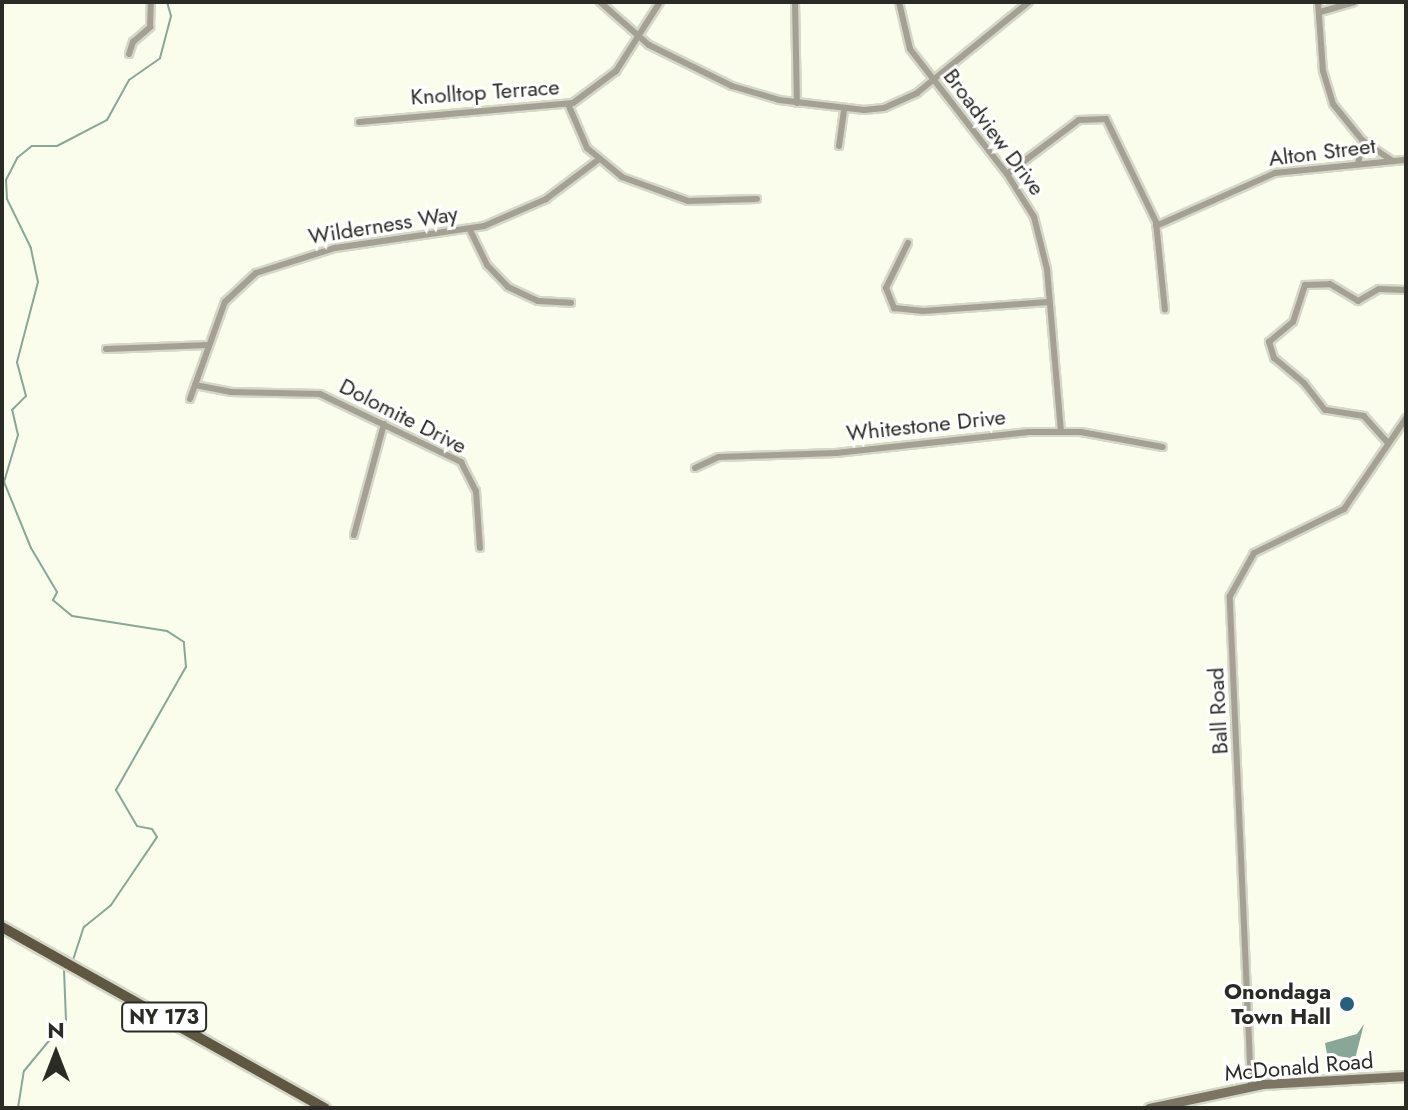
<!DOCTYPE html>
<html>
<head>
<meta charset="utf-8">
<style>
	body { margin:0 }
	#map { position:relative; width:1408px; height:1110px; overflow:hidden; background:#fafdec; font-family:Jost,sans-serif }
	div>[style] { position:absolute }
	.water>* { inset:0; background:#89a796 }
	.stream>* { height:2px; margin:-1px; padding:0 1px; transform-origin:1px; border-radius:1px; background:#89a796 }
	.roads { filter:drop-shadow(2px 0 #d5d7c8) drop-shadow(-2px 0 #d5d7c8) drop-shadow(0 2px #d5d7c8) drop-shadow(0 -2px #d5d7c8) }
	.street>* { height:6px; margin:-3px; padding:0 3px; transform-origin:3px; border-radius:3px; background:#a5a094 }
	.secondary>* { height:9px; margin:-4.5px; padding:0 4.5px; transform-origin:4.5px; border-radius:4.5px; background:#7c7563 }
	.primary>* { height:10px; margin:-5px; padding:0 5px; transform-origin:5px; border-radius:5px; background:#5f5741 }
	.dots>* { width:22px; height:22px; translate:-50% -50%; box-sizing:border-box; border:4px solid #fff; border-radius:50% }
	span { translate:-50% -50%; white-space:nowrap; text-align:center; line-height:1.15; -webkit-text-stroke:6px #fff; paint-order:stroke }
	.shield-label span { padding:2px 6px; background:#fff; border:2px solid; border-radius:6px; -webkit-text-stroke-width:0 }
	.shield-label { font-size:20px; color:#2a2b25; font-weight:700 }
	.street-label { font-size:22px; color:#2a2b25 }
	.poi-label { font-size:22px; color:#2a2b25; font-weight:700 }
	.right { translate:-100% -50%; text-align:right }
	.frame { position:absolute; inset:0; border:4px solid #2a2b25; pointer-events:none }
	.north { position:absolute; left:16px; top:1014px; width:80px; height:80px; -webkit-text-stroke:6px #fff; paint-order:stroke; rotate:0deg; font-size:22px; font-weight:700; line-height:32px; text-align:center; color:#2a2b25 }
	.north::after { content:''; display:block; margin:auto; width:28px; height:36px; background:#2a2b25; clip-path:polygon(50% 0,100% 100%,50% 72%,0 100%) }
</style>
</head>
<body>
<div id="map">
	<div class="water">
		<div style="clip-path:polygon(1364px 1024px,1355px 1059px,1327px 1054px,1325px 1043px,1357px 1034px)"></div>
	</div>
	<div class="stream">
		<div style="left:73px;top:960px;width:35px;rotate:-72deg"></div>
		<div style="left:84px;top:927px;width:35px;rotate:-39deg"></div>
		<div style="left:111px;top:905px;width:82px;rotate:-55.9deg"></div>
		<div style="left:157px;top:837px;width:9px;rotate:-122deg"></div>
		<div style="left:152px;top:829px;width:15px;rotate:-169deg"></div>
		<div style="left:137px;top:826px;width:42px;rotate:-120.3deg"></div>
		<div style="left:116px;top:790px;width:142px;rotate:-60.4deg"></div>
		<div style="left:186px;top:667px;width:25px;rotate:-95deg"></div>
		<div style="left:184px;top:642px;width:20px;rotate:-147deg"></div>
		<div style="left:167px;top:631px;width:96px;rotate:-171deg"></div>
		<div style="left:72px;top:616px;width:25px;rotate:-140deg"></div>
		<div style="left:53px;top:600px;width:9px;rotate:-63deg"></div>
		<div style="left:57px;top:592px;width:51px;rotate:-120.6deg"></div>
		<div style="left:31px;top:548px;width:71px;rotate:-112.2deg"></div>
		<div style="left:4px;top:482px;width:49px;rotate:-73.4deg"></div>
		<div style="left:18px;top:435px;width:26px;rotate:-103deg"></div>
		<div style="left:12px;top:410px;width:20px;rotate:-45deg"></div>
		<div style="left:26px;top:396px;width:35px;rotate:-105deg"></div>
		<div style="left:17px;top:362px;width:83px;rotate:-75.3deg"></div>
		<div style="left:38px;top:282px;width:35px;rotate:-102deg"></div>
		<div style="left:31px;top:248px;width:55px;rotate:-116.1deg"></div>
		<div style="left:7px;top:199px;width:19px;rotate:-93deg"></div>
		<div style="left:6px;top:180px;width:25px;rotate:-63deg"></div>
		<div style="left:17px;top:158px;width:19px;rotate:-39deg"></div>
		<div style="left:32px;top:146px;width:25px"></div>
		<div style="left:57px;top:146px;width:56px;rotate:-27.5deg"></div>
		<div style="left:107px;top:120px;width:46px;rotate:-61.2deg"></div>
		<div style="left:129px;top:80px;width:38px;rotate:-35deg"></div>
		<div style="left:160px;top:58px;width:43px;rotate:-75.3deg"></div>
		<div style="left:171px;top:16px;width:15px;rotate:-106deg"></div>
		<div style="left:18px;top:1108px;width:37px;rotate:-81deg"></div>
		<div style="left:24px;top:1071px;width:66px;rotate:-50.5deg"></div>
		<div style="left:66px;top:1020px;width:49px;rotate:-92.3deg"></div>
	</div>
	<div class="roads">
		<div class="street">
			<div style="left:600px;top:2px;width:65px;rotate:41.3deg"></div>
			<div style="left:649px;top:45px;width:93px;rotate:26.3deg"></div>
			<div style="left:732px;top:86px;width:49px;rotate:16.6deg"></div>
			<div style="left:779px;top:100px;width:86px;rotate:6.7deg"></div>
			<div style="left:864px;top:110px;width:20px;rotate:-6deg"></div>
			<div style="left:884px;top:108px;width:36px;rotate:-24deg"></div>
			<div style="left:917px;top:93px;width:144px;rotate:-39.1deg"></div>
			<div style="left:795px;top:2px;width:101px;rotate:88.9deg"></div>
			<div style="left:899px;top:2px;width:48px;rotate:76.8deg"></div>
			<div style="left:910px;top:49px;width:158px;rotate:52.2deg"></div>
			<div style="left:1007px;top:174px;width:51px;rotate:57.9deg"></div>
			<div style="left:1034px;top:217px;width:54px;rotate:76deg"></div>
			<div style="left:1047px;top:269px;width:163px;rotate:85.1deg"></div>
			<div style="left:1318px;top:2px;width:69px;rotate:85.9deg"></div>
			<div style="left:1323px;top:71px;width:34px;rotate:73deg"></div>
			<div style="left:1333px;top:104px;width:48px;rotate:51deg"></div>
			<div style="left:1363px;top:141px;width:36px;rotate:34deg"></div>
			<div style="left:1320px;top:12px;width:35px;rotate:-16deg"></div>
			<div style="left:129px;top:54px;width:13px;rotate:-72deg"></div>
			<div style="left:133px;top:42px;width:23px;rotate:-41deg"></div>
			<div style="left:150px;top:27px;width:25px;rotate:-88deg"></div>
			<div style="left:568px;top:104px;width:48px;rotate:66.6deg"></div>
			<div style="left:587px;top:148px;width:45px;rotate:39.6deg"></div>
			<div style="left:622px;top:177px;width:70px;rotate:20deg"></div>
			<div style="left:688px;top:201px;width:69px;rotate:-1.7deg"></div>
			<div style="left:359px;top:122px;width:215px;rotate:-5.1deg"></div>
			<div style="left:573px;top:103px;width:54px;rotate:-36.7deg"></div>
			<div style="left:616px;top:71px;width:82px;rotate:-57.5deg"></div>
			<div style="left:839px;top:146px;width:36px;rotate:-82deg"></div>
			<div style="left:1358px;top:164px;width:24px;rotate:-78deg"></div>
			<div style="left:1007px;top:174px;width:90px;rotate:-36.9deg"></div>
			<div style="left:1079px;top:120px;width:27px;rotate:-2deg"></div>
			<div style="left:1106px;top:119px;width:114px;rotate:64.1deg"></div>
			<div style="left:1156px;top:222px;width:88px;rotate:84.2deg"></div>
			<div style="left:1156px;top:226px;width:130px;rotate:-24deg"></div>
			<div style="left:1275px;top:173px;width:132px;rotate:-5.7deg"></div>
			<div style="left:470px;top:230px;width:39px;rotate:64deg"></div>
			<div style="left:487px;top:265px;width:30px;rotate:46deg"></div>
			<div style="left:508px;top:287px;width:33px;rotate:25deg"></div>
			<div style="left:538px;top:301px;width:33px;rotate:3deg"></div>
			<div style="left:908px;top:243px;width:50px;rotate:116.1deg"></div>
			<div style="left:886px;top:288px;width:22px;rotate:68deg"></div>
			<div style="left:894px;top:308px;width:29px;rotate:6deg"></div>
			<div style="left:923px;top:311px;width:126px;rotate:-4.1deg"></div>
			<div style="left:106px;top:349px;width:102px;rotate:-2.2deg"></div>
			<div style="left:195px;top:385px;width:37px;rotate:11deg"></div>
			<div style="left:231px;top:392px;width:89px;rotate:1.3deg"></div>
			<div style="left:320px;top:394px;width:157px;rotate:25.7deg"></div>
			<div style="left:461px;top:462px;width:33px;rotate:63deg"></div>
			<div style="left:476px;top:491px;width:57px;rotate:86deg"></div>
			<div style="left:190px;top:399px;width:103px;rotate:-70.2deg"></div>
			<div style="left:225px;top:302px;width:42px;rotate:-43.1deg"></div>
			<div style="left:256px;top:273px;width:83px;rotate:-17.6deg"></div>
			<div style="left:335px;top:248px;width:151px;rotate:-8.4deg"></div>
			<div style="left:484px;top:226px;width:68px;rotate:-23.5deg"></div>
			<div style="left:546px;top:199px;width:65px;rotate:-36.9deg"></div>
			<div style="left:1388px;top:443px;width:36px;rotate:-132deg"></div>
			<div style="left:1364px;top:416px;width:39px;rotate:-171deg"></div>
			<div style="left:1325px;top:410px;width:34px;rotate:-128deg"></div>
			<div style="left:1304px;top:383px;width:39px;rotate:-140deg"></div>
			<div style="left:1274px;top:358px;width:17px;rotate:-107deg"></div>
			<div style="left:1269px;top:342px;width:31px;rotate:-40deg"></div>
			<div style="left:1293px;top:322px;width:39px;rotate:-72deg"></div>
			<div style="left:1305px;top:285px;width:25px;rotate:-2deg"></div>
			<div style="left:1330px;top:284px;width:33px;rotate:31deg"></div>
			<div style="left:1358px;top:301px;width:24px;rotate:-30deg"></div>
			<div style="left:1379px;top:289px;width:27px;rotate:2deg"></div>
			<div style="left:695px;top:468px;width:26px;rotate:-25deg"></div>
			<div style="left:719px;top:457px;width:117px;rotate:-2deg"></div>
			<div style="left:836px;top:453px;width:194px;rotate:-6.2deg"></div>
			<div style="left:1029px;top:432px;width:52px"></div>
			<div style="left:1081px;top:432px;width:83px;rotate:10.4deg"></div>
			<div style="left:354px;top:535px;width:115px;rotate:-74.9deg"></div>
			<div style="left:1251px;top:1086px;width:490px;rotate:-92.5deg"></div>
			<div style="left:1230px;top:596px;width:49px;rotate:-60.8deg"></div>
			<div style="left:1254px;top:553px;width:100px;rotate:-26.1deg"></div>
			<div style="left:1344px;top:509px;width:110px;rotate:-55.7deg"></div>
		</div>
		<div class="secondary">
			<div style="left:1149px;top:1108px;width:116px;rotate:-11.9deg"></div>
			<div style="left:1263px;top:1084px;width:143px;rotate:-3.2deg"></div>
		</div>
		<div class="primary">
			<div style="left:2px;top:927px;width:370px;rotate:29.3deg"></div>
		</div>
	</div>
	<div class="dots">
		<div style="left:1347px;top:1004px;background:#285f7a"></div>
	</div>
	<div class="shield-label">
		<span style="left:164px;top:1017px">NY 173</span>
	</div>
	<div class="street-label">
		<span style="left:485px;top:92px;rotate:-4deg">Knolltop Terrace</span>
		<span style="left:994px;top:132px;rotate:53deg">Broadview Drive</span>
		<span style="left:1322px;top:152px;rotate:-7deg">Alton Street</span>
		<span style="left:383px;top:225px;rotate:-9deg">Wilderness Way</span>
		<span style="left:403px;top:416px;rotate:27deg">Dolomite Drive</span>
		<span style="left:926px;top:425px;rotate:-6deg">Whitestone Drive</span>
		<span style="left:1218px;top:711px;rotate:-93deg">Ball Road</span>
		<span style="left:1299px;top:1067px;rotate:-5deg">McDonald Road</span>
	</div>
	<div class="poi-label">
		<span class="right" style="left:1331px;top:1004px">Onondaga<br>Town Hall</span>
	</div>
	<div class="frame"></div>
	<div class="north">N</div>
</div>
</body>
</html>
